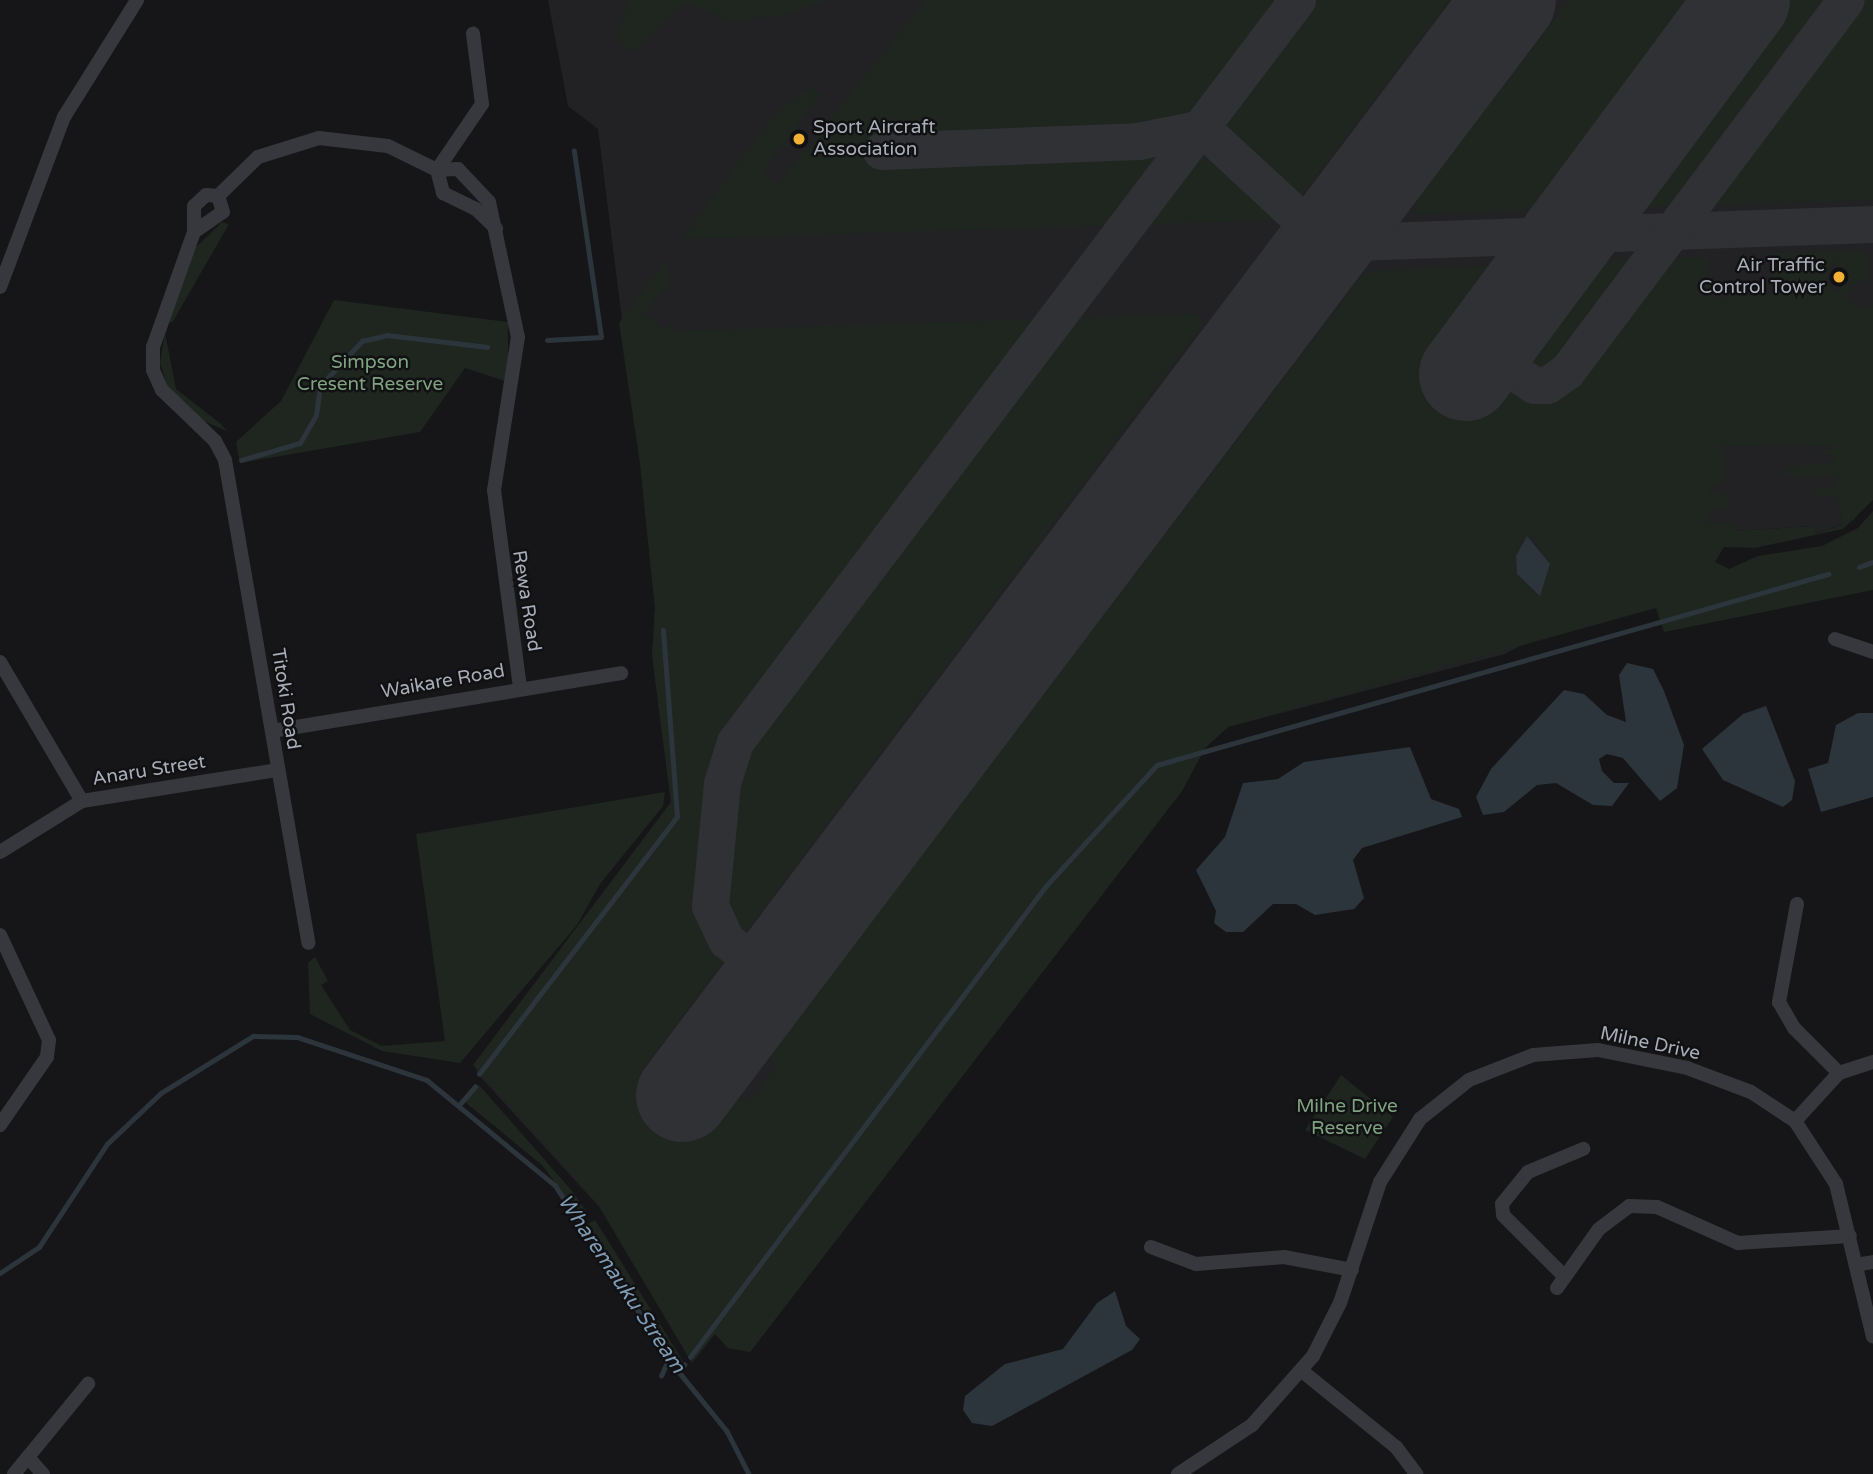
<!DOCTYPE html>
<html>
<head>
<meta charset="utf-8">
<style>
	body { margin:0 }
	#map { position:relative; width:1873px; height:1474px; overflow:hidden; background:#161618; font-family:"Varela Round",sans-serif }
	div>[style] { position:absolute }
	.built>* { inset:0; background:#222225 }
	.green>* { inset:0; background:#1e261f }
	.water>* { inset:0; background:#2c353c }
	.stream>* { height:4.5px; margin:-2.25px; padding:0 2.25px; transform-origin:2.25px; border-radius:2.25px; background:#2c353c }
	.taxiway>* { height:37px; margin:-18.5px; padding:0 18.5px; transform-origin:18.5px; border-radius:18.5px; background:#303135 }
	.runway>* { height:93px; margin:-46.5px; padding:0 46.5px; transform-origin:46.5px; border-radius:46.5px; background:#303135 }
	.minor>* { height:14px; margin:-7px; padding:0 7px; transform-origin:7px; border-radius:7px; background:#37383d }
	.dots>* { width:19px; height:19px; translate:-50% -50%; box-sizing:border-box; border:4px solid #111113; border-radius:50% }
	span { translate:-50% -50%; white-space:nowrap; text-align:center; line-height:1.15; -webkit-text-stroke:5px #111113; paint-order:stroke }
	.poi-label { font-size:19px; color:#a8adb8 }
	.left { translate:0 -50%; text-align:left }
	.right { translate:-100% -50%; text-align:right }
	.park-label { font-size:19px; color:#7fa381 }
	.street-label { font-size:19px; color:#a8adb8 }
	.water-label { font-size:21px; color:#7f9bb3; font-style:italic }
</style>
</head>
<body>
<div id="map">
	<div class="built">
		<div style="clip-path:polygon(548px 0,1873px 0,1873px 493px,1854px 520px,1814px 534px,1814px 526px,1734px 531px,1505px 654px,1228px 727px,1205px 748px,1182px 791px,750px 1352px,728px 1348px,476px 1072px,672px 810px,652px 655px,655px 608px,640px 463px,598px 129px,568px 106px)"></div>
	</div>
	<div class="green">
		<div style="clip-path:polygon(629px 0,831px 0,784px 15px,730px 21px,685px 2px,634px 53px,616px 40px)"></div>
		<div style="clip-path:polygon(926px 0,1450px 0,1282px 220px,682px 239px,775px 113px,810px 87px,820px 94px,762px 172px,778px 184px)"></div>
		<div style="clip-path:polygon(1569px 0,1873px 0,1873px 200px,1417px 214px,1414px 204px)"></div>
		<div style="clip-path:polygon(222px 222px,229px 224px,172px 323px,166px 320px,196px 247px)"></div>
		<div style="clip-path:polygon(evenodd,1868px 251px,1870px 285px,1859px 278px,1855px 285px,1846px 280px,1850px 273px,1832px 261px,1826px 283px,1836px 292px,1844px 283px,1853px 288px,1846px 299px,1865px 310px,1873px 304px,1873px 500px,1843px 529px,1755px 548px,1724px 547px,1715px 562px,1729px 569px,1758px 556px,1822px 546px,1858px 528px,1873px 511px,1873px 590px,1664px 632px,1656px 608px,1228px 727px,1205px 748px,1182px 791px,750px 1352px,728px 1348px,715px 1334px,692px 1363px,597px 1203px,473px 1065px,671px 802px,652px 655px,655px 608px,640px 463px,619px 323px,667px 258px,670px 292px,664px 287px,644px 313px,666px 330px,672px 323px,673px 331px,1194px 314px,1204px 322px,642px 1070px,716px 1127px,738px 1096px,749px 1104px,776px 1067px,769px 1055px,1366px 271px,1707px 257px,1709px 298px,1772px 294px,1769px 253px,1868px 251px,1809px 445px,1835px 447px,1810px 455px,1829px 454px,1836px 462px,1785px 466px,1786px 476px,1836px 476px,1836px 487px,1817px 488px,1814px 496px,1837px 496px,1843px 524px,1815px 534px,1814px 526px,1734px 531px,1733px 522px,1709px 523px,1708px 512px,1729px 507px,1727px 493px,1710px 494px,1709px 486px,1726px 484px,1723px 446px,1809px 445px,1868px 251px,1533px 536px,1549px 566px,1540px 596px,1522px 583px,1515px 565px,1521px 543px,1533px 536px)"></div>
		<div style="clip-path:polygon(334px 300px,508px 322px,508px 382px,465px 368px,420px 432px,240px 463px,236px 442px,281px 401px)"></div>
		<div style="clip-path:polygon(165px 333px,176px 389px,221px 424px,227px 431px,199px 419px,169px 390px,160px 363px)"></div>
		<div style="clip-path:polygon(665px 792px,663px 806px,600px 884px,577px 925px,460px 1063px,382px 1051px,310px 1014px,308px 963px,315px 957px,328px 981px,321px 985px,350px 1030px,382px 1046px,445px 1041px,416px 834px)"></div>
		<div style="clip-path:polygon(1341px 1075px,1393px 1117px,1365px 1159px,1305px 1130px)"></div>
		<div style="clip-path:polygon(479px 1085px,573px 1192px,588px 1214px,582px 1219px,542px 1165px,465px 1102px)"></div>
		<div style="clip-path:polygon(595px 1220px,683px 1361px,680px 1365px,586px 1225px)"></div>
	</div>
	<div class="water">
		<div style="clip-path:polygon(1527px 536px,1550px 564px,1540px 596px,1517px 574px,1516px 556px)"></div>
		<div style="clip-path:polygon(1627px 663px,1653px 669px,1664px 691px,1684px 745px,1677px 788px,1660px 801px,1623px 758px,1607px 754px,1599px 759px,1602px 771px,1614px 783px,1629px 783px,1612px 806px,1593px 805px,1556px 783px,1537px 785px,1504px 812px,1483px 815px,1476px 797px,1491px 769px,1564px 690px,1584px 694px,1607px 715px,1626px 722px,1619px 675px)"></div>
		<div style="clip-path:polygon(1766px 706px,1795px 781px,1792px 800px,1783px 807px,1723px 780px,1702px 749px,1743px 714px)"></div>
		<div style="clip-path:polygon(1858px 713px,1873px 713px,1873px 797px,1821px 812px,1808px 769px,1828px 763px,1836px 725px)"></div>
		<div style="clip-path:polygon(1410px 747px,1431px 799px,1459px 809px,1462px 817px,1362px 848px,1353px 860px,1364px 898px,1354px 909px,1315px 915px,1296px 904px,1273px 904px,1243px 932px,1226px 932px,1214px 923px,1216px 911px,1196px 870px,1225px 837px,1243px 783px,1278px 779px,1304px 762px)"></div>
		<div style="clip-path:polygon(1115px 1291px,1126px 1326px,1140px 1339px,1132px 1350px,992px 1426px,972px 1423px,963px 1410px,965px 1396px,1005px 1364px,1063px 1349px,1097px 1303px)"></div>
	</div>
	<div class="stream">
		<div style="left:547px;top:340px;width:54px;rotate:-3.2deg"></div>
		<div style="left:601px;top:337px;width:188px;rotate:-98.3deg"></div>
		<div style="left:241px;top:460px;width:61px;rotate:-16.1deg"></div>
		<div style="left:300px;top:443px;width:32px;rotate:-60deg"></div>
		<div style="left:316px;top:415px;width:29px;rotate:-82deg"></div>
		<div style="left:320px;top:386px;width:62px;rotate:-47deg"></div>
		<div style="left:362px;top:341px;width:26px;rotate:-13deg"></div>
		<div style="left:387px;top:335px;width:101px;rotate:6.8deg"></div>
		<div style="left:1859px;top:567px;width:15px;rotate:-20deg"></div>
		<div style="left:479px;top:1074px;width:324px;rotate:-52.4deg"></div>
		<div style="left:677px;top:817px;width:187px;rotate:-94.3deg"></div>
		<div style="left:460px;top:1104px;width:23px;rotate:-49deg"></div>
		<div style="left:0;top:1273px;width:47px;rotate:-33.7deg"></div>
		<div style="left:39px;top:1247px;width:123px;rotate:-56.6deg"></div>
		<div style="left:107px;top:1144px;width:74px;rotate:-43.4deg"></div>
		<div style="left:161px;top:1093px;width:108px;rotate:-31.8deg"></div>
		<div style="left:253px;top:1036px;width:44px;rotate:1.3deg"></div>
		<div style="left:297px;top:1037px;width:137px;rotate:18.3deg"></div>
		<div style="left:427px;top:1080px;width:166px;rotate:39.4deg"></div>
		<div style="left:555px;top:1185px;width:224px;rotate:56.5deg"></div>
		<div style="left:679px;top:1372px;width:76px;rotate:50.9deg"></div>
		<div style="left:727px;top:1431px;width:48px;rotate:62.9deg"></div>
		<div style="left:690px;top:1357px;width:590px;rotate:-52.92deg"></div>
		<div style="left:1046px;top:886px;width:164px;rotate:-47.5deg"></div>
		<div style="left:1157px;top:765px;width:698px;rotate:-15.89deg"></div>
		<div style="left:679px;top:1372px;width:9px;rotate:-54deg"></div>
		<div style="left:661px;top:1376px;width:20px;rotate:-66deg"></div>
	</div>
	<div class="taxiway">
		<div style="left:881px;top:151px;width:257px;rotate:-2.2deg"></div>
		<div style="left:1138px;top:141px;width:65px;rotate:-11.5deg"></div>
		<div style="left:1202px;top:128px;width:169px;rotate:42.8deg"></div>
		<div style="left:1326px;top:243px;width:547px;rotate:-1.99deg"></div>
		<div style="left:1483px;top:351px;width:61px;rotate:33.7deg"></div>
		<div style="left:1534px;top:385px;width:13px"></div>
		<div style="left:1547px;top:385px;width:24px;rotate:-35deg"></div>
		<div style="left:1567px;top:371px;width:464px;rotate:-53.1deg"></div>
		<div style="left:772px;top:976px;width:58px;rotate:-142deg"></div>
		<div style="left:726px;top:940px;width:38px;rotate:-115deg"></div>
		<div style="left:710px;top:906px;width:124px;rotate:-84.4deg"></div>
		<div style="left:722px;top:783px;width:43px;rotate:-72.4deg"></div>
		<div style="left:735px;top:742px;width:931px;rotate:-52.86deg"></div>
	</div>
	<div class="runway">
		<div style="left:1465px;top:374px;width:466px;rotate:-53.4deg"></div>
		<div style="left:682px;top:1095px;width:1372px;rotate:-52.94deg"></div>
	</div>
	<div class="minor">
		<div style="left:437px;top:170px;width:21px;rotate:-3deg"></div>
		<div style="left:458px;top:169px;width:45px;rotate:46.8deg"></div>
		<div style="left:489px;top:202px;width:138px;rotate:77.9deg"></div>
		<div style="left:518px;top:337px;width:155px;rotate:98.9deg"></div>
		<div style="left:494px;top:490px;width:200px;rotate:82.5deg"></div>
		<div style="left:437px;top:170px;width:80px;rotate:-55.7deg"></div>
		<div style="left:482px;top:104px;width:71px;rotate:-97.3deg"></div>
		<div style="left:437px;top:170px;width:24px;rotate:75deg"></div>
		<div style="left:443px;top:193px;width:37px;rotate:26deg"></div>
		<div style="left:476px;top:209px;width:28px;rotate:44deg"></div>
		<div style="left:218px;top:196px;width:56px;rotate:-44.3deg"></div>
		<div style="left:258px;top:157px;width:64px;rotate:-17.3deg"></div>
		<div style="left:319px;top:138px;width:69px;rotate:6.6deg"></div>
		<div style="left:388px;top:146px;width:55px;rotate:26.1deg"></div>
		<div style="left:194px;top:232px;width:35px;rotate:-35deg"></div>
		<div style="left:223px;top:212px;width:17px;rotate:-107deg"></div>
		<div style="left:218px;top:196px;width:12px;rotate:-175deg"></div>
		<div style="left:206px;top:195px;width:16px;rotate:137deg"></div>
		<div style="left:194px;top:206px;width:26px;rotate:90deg"></div>
		<div style="left:194px;top:232px;width:122px;rotate:109.6deg"></div>
		<div style="left:153px;top:347px;width:23px;rotate:90deg"></div>
		<div style="left:153px;top:370px;width:22px;rotate:66deg"></div>
		<div style="left:162px;top:390px;width:74px;rotate:43.9deg"></div>
		<div style="left:215px;top:441px;width:21px;rotate:62deg"></div>
		<div style="left:225px;top:460px;width:490px;rotate:80.2deg"></div>
		<div style="left:0;top:287px;width:182px;rotate:-69.4deg"></div>
		<div style="left:64px;top:117px;width:138px;rotate:-58deg"></div>
		<div style="left:1835px;top:639px;width:40px;rotate:18.9deg"></div>
		<div style="left:0;top:662px;width:161px;rotate:59.5deg"></div>
		<div style="left:272px;top:731px;width:354px;rotate:-9.4deg"></div>
		<div style="left:0;top:852px;width:97px;rotate:-31.9deg"></div>
		<div style="left:82px;top:801px;width:197px;rotate:-9deg"></div>
		<div style="left:1797px;top:904px;width:100px;rotate:100.4deg"></div>
		<div style="left:1779px;top:1002px;width:30px;rotate:60deg"></div>
		<div style="left:1794px;top:1028px;width:64px;rotate:45deg"></div>
		<div style="left:0;top:935px;width:116px;rotate:65deg"></div>
		<div style="left:49px;top:1040px;width:17px;rotate:97deg"></div>
		<div style="left:47px;top:1057px;width:83px;rotate:124.7deg"></div>
		<div style="left:1795px;top:1121px;width:65px;rotate:-47.5deg"></div>
		<div style="left:1839px;top:1073px;width:36px;rotate:-18deg"></div>
		<div style="left:1151px;top:1247px;width:48px;rotate:20.7deg"></div>
		<div style="left:1196px;top:1264px;width:88px;rotate:-4.5deg"></div>
		<div style="left:1284px;top:1257px;width:69px;rotate:10.8deg"></div>
		<div style="left:1856px;top:1265px;width:17px;rotate:-10deg"></div>
		<div style="left:1564px;top:1276px;width:86px;rotate:-135deg"></div>
		<div style="left:1503px;top:1215px;width:11px;rotate:-95deg"></div>
		<div style="left:1502px;top:1204px;width:41px;rotate:-50.9deg"></div>
		<div style="left:1528px;top:1172px;width:60px;rotate:-22.7deg"></div>
		<div style="left:1557px;top:1288px;width:72px;rotate:-54.6deg"></div>
		<div style="left:1599px;top:1229px;width:38px;rotate:-37deg"></div>
		<div style="left:1629px;top:1206px;width:28px;rotate:2deg"></div>
		<div style="left:1657px;top:1207px;width:89px;rotate:24deg"></div>
		<div style="left:1738px;top:1243px;width:112px;rotate:-3.6deg"></div>
		<div style="left:1302px;top:1371px;width:121px;rotate:39deg"></div>
		<div style="left:1396px;top:1447px;width:34px;rotate:53deg"></div>
		<div style="left:28px;top:1457px;width:23px;rotate:49deg"></div>
		<div style="left:14px;top:1474px;width:117px;rotate:-50.6deg"></div>
		<div style="left:1178px;top:1474px;width:89px;rotate:-33.5deg"></div>
		<div style="left:1252px;top:1425px;width:92px;rotate:-48.5deg"></div>
		<div style="left:1313px;top:1356px;width:59px;rotate:-63deg"></div>
		<div style="left:1340px;top:1303px;width:127px;rotate:-71.7deg"></div>
		<div style="left:1380px;top:1182px;width:75px;rotate:-57.6deg"></div>
		<div style="left:1420px;top:1119px;width:63px;rotate:-38.5deg"></div>
		<div style="left:1469px;top:1080px;width:69px;rotate:-21.3deg"></div>
		<div style="left:1533px;top:1055px;width:65px;rotate:-4.4deg"></div>
		<div style="left:1598px;top:1050px;width:91px;rotate:11.4deg"></div>
		<div style="left:1687px;top:1068px;width:68px;rotate:20.6deg"></div>
		<div style="left:1751px;top:1092px;width:53px;rotate:33.4deg"></div>
		<div style="left:1795px;top:1121px;width:75px;rotate:56.9deg"></div>
		<div style="left:1836px;top:1184px;width:157px;rotate:76.4deg"></div>
	</div>
	<div class="dots">
		<div style="left:799px;top:139px;background:#f2b134"></div>
		<div style="left:1839px;top:277px;background:#f2b134"></div>
	</div>
	<div class="poi-label">
		<span class="left" style="left:813px;top:139px">Sport Aircraft<br>Association</span>
		<span class="right" style="left:1825px;top:277px">Air Traffic<br>Control Tower</span>
	</div>
	<div class="park-label">
		<span style="left:370px;top:374px">Simpson<br>Cresent Reserve</span>
		<span style="left:1347px;top:1118px">Milne Drive<br>Reserve</span>
	</div>
	<div class="street-label">
		<span style="left:526px;top:601px;rotate:81deg">Rewa Road</span>
		<span style="left:443px;top:682px;rotate:-10deg">Waikare Road</span>
		<span style="left:285px;top:699px;rotate:81deg">Titoki Road</span>
		<span style="left:149px;top:771px;rotate:-9deg">Anaru Street</span>
		<span style="left:1650px;top:1044px;rotate:12deg">Milne Drive</span>
	</div>
	<div class="water-label">
		<span style="left:621px;top:1284px;rotate:56deg">Wharemauku Stream</span>
	</div>
</div>
</body>
</html>
